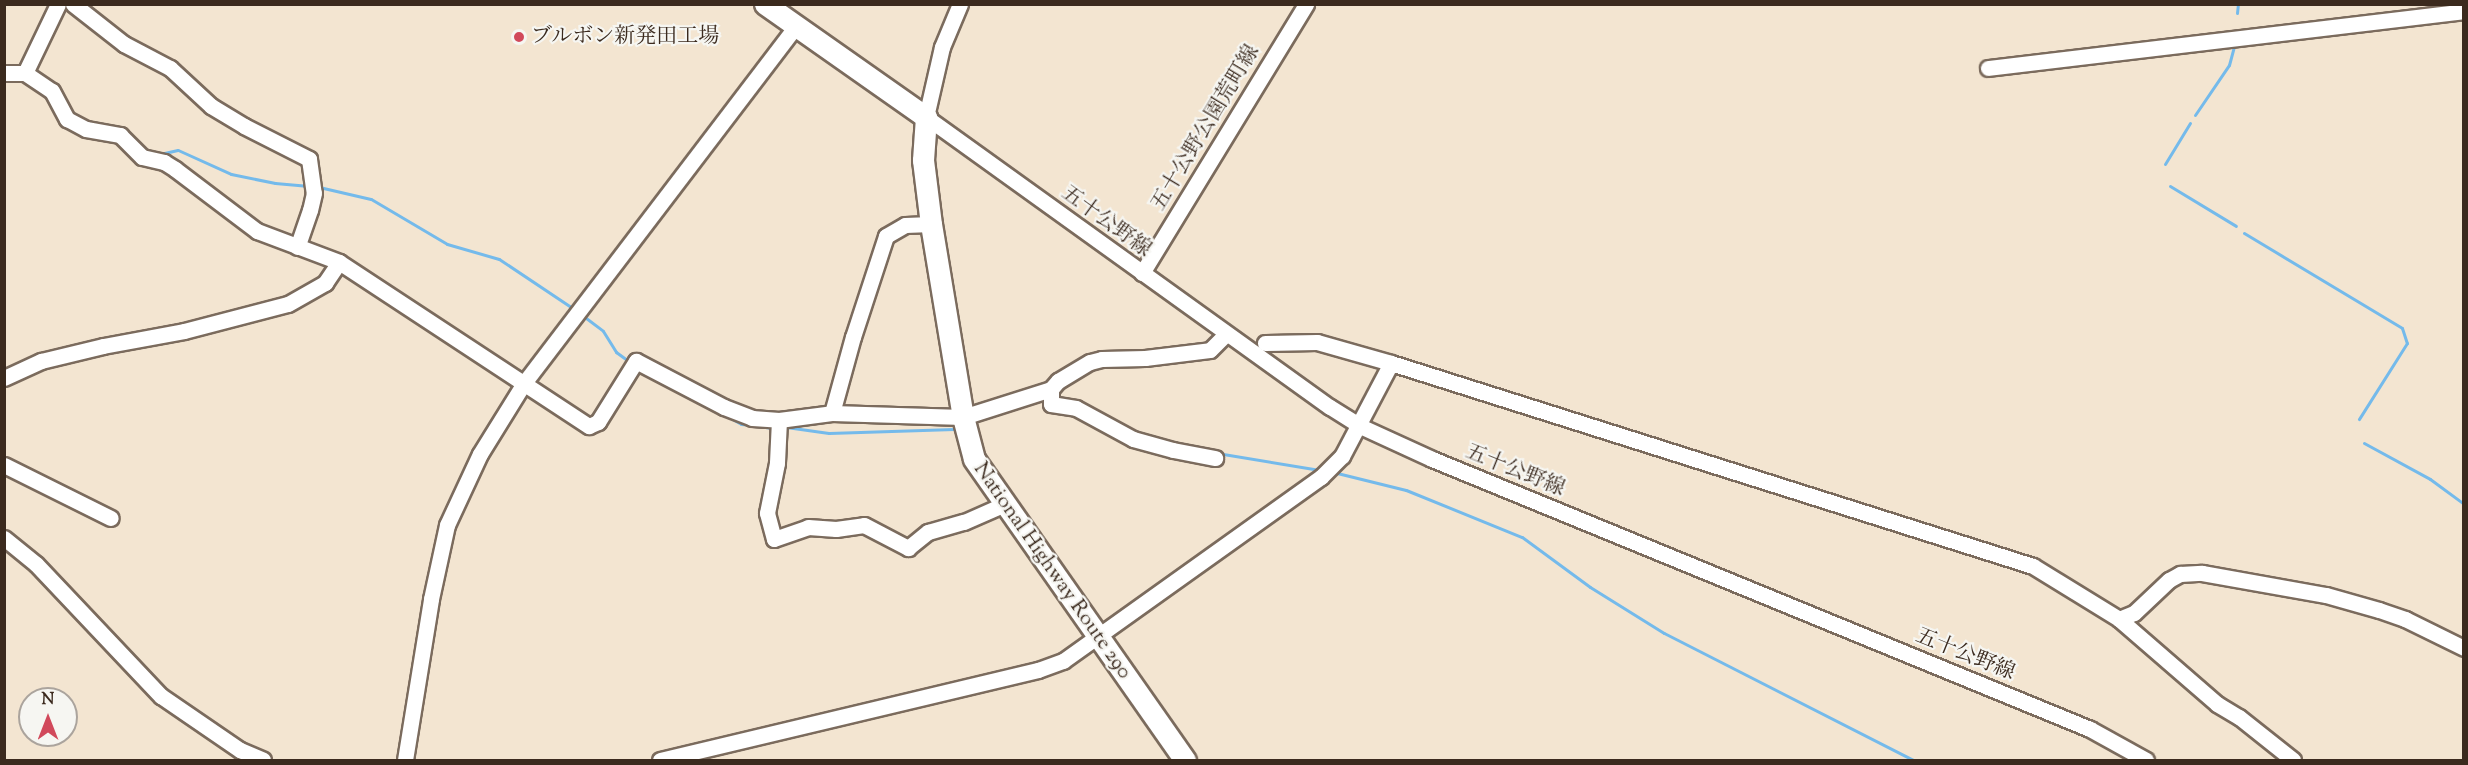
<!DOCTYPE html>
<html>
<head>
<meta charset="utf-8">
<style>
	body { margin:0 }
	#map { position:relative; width:2468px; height:765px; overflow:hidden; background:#f3e5d1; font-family:"Sorts Mill Goudy","Noto Serif JP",serif }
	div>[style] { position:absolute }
	.stream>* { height:3px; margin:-1.5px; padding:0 1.5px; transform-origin:1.5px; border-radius:1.5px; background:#74baeb }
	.roads { filter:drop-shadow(2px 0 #7b6b5d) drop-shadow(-2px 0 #7b6b5d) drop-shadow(0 2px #7b6b5d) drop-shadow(0 -2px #7b6b5d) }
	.minor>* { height:15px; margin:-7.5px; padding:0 7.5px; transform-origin:7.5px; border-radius:7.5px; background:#fff }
	.highway>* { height:21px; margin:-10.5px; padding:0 10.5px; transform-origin:10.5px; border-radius:10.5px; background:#fff }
	.dots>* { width:16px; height:16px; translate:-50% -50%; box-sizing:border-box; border:3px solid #f6f6f2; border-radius:50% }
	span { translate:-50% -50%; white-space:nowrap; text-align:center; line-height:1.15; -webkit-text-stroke:4.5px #f6f6f2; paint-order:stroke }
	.poi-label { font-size:21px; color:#3b2a1e }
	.left { translate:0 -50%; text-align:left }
	.street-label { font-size:21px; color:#3b2a1e }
	.frame { position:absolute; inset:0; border:6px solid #3b2a1e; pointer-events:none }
	.north { position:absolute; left:18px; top:687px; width:60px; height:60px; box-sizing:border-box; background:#f6f6f2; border:2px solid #aba49d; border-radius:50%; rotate:0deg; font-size:16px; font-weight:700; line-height:24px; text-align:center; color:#3b2a1e }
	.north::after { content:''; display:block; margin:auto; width:21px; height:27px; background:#d1495b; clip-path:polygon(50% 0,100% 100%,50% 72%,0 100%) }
</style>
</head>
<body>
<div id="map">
	<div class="stream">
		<div style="left:2237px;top:13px;width:9px;rotate:-84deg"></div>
		<div style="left:2195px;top:115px;width:60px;rotate:-55.8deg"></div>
		<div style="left:2229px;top:65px;width:20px;rotate:-75deg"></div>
		<div style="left:160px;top:154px;width:18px;rotate:-13deg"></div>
		<div style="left:178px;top:150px;width:58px;rotate:24.4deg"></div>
		<div style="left:231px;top:174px;width:45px;rotate:11.6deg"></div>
		<div style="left:275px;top:183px;width:34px;rotate:5deg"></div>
		<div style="left:2165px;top:164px;width:48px;rotate:-58.6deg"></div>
		<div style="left:2170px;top:186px;width:77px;rotate:31.2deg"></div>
		<div style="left:319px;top:187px;width:53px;rotate:13deg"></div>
		<div style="left:371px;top:199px;width:88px;rotate:30.6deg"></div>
		<div style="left:447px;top:244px;width:54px;rotate:16.1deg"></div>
		<div style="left:499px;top:259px;width:90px;rotate:33.7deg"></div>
		<div style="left:2244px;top:233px;width:184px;rotate:31deg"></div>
		<div style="left:2402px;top:328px;width:16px;rotate:72deg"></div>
		<div style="left:2407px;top:343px;width:90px;rotate:122.3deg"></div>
		<div style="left:582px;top:315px;width:26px;rotate:37deg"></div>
		<div style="left:603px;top:331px;width:25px;rotate:58deg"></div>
		<div style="left:616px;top:352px;width:17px;rotate:36deg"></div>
		<div style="left:725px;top:415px;width:18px;rotate:29deg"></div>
		<div style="left:741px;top:424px;width:11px;rotate:5deg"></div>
		<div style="left:974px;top:422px;width:20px;rotate:-20deg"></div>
		<div style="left:758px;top:426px;width:14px;rotate:8deg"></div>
		<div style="left:786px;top:427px;width:43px;rotate:7.9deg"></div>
		<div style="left:829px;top:433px;width:125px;rotate:-1.8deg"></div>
		<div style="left:2364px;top:443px;width:75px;rotate:28.6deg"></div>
		<div style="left:2430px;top:479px;width:42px;rotate:36.3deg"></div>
		<div style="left:1217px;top:453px;width:104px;rotate:9.4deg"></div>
		<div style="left:1333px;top:472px;width:75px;rotate:13.9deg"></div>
		<div style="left:1406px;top:490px;width:125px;rotate:22.1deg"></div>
		<div style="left:1522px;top:537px;width:84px;rotate:36.3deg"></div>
		<div style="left:1590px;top:587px;width:87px;rotate:31.9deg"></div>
		<div style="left:1664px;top:633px;width:280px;rotate:27deg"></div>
	</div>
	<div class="roads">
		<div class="minor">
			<div style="left:73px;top:4px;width:65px;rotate:38.1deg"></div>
			<div style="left:124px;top:44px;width:52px;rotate:27.6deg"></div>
			<div style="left:170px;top:68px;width:56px;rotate:42.8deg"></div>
			<div style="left:211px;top:106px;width:39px;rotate:31deg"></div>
			<div style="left:244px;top:126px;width:73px;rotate:26.9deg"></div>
			<div style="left:309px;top:159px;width:34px;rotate:82deg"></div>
			<div style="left:314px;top:193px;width:17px;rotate:103deg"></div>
			<div style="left:310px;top:210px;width:39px;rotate:109deg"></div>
			<div style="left:960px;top:4px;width:47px;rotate:112.7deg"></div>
			<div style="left:942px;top:47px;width:72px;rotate:102.9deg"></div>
			<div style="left:926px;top:117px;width:497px;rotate:35.7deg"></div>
			<div style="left:1330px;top:407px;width:36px;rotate:32deg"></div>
			<div style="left:1360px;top:426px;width:79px;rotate:24.6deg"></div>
			<div style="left:1432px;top:459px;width:711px;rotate:22.31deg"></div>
			<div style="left:2090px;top:729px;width:64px;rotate:29deg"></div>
			<div style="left:1988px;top:68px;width:479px;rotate:-6.8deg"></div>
			<div style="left:4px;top:73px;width:21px"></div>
			<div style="left:25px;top:73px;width:32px;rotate:34deg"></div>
			<div style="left:52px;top:91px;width:32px;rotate:62deg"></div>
			<div style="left:67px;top:119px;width:21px;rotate:28deg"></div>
			<div style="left:86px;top:129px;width:35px;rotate:10deg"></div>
			<div style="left:120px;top:135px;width:31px;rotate:45deg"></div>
			<div style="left:142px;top:157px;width:23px;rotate:13deg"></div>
			<div style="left:164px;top:162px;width:13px;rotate:32deg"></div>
			<div style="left:175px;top:169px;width:103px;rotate:37.1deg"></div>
			<div style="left:257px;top:231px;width:88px;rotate:20.7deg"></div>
			<div style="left:339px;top:262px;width:299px;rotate:33.3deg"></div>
			<div style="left:589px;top:426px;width:10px;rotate:-24deg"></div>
			<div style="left:598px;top:422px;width:72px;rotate:-58.1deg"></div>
			<div style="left:636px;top:361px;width:99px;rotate:27.6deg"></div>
			<div style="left:724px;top:407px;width:30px;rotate:21deg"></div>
			<div style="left:752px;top:418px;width:27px;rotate:4deg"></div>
			<div style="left:779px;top:420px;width:53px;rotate:-7.5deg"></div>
			<div style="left:832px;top:413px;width:131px;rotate:1.7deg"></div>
			<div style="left:963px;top:417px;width:92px;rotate:-17.7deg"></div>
			<div style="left:1051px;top:389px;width:11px;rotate:-49deg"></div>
			<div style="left:1058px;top:381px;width:37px;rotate:-31deg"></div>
			<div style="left:1090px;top:362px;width:12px;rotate:-14deg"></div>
			<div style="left:1102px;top:359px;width:43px;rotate:-1.3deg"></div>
			<div style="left:1145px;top:358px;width:65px;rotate:-7deg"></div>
			<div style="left:1210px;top:350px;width:23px;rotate:-45deg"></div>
			<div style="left:25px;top:73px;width:76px;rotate:-64.4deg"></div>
			<div style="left:1142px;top:273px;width:315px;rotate:-58.6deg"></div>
			<div style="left:1265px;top:343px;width:52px;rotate:-1.1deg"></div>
			<div style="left:1317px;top:342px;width:77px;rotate:15.8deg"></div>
			<div style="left:1391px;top:363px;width:673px;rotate:17.55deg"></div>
			<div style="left:2033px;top:566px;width:101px;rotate:31.6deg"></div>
			<div style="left:2119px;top:619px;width:130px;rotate:40.9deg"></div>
			<div style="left:2217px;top:704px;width:26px;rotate:31deg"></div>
			<div style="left:2239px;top:717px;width:69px;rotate:38.5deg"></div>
			<div style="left:4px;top:378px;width:41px;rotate:-24.7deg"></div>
			<div style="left:41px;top:361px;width:64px;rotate:-13.6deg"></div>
			<div style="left:103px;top:346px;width:82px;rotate:-10.5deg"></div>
			<div style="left:184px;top:331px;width:107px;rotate:-14.6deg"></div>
			<div style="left:288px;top:304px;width:43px;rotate:-29.6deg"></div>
			<div style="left:325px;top:283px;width:25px;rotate:-56deg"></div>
			<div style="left:1051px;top:389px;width:15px;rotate:90deg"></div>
			<div style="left:1051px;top:404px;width:25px;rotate:9deg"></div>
			<div style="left:1076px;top:408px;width:65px;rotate:28.5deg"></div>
			<div style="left:1133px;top:439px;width:41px;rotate:15.4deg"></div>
			<div style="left:1173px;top:450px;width:43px;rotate:10.8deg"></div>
			<div style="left:832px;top:413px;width:79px;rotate:-74.6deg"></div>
			<div style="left:853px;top:337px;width:106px;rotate:-71.9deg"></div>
			<div style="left:886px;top:236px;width:22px;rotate:-30deg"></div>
			<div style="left:905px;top:225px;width:26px;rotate:-2deg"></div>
			<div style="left:779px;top:420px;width:43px;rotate:92.7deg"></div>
			<div style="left:777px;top:463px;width:51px;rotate:101.3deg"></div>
			<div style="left:767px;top:513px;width:27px;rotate:75deg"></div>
			<div style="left:774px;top:539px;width:36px;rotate:-19deg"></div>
			<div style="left:808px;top:527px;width:28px;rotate:4deg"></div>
			<div style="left:836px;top:529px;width:28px;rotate:-8deg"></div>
			<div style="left:864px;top:525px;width:50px;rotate:27.6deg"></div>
			<div style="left:908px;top:548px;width:26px;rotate:-39deg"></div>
			<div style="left:928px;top:532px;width:37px;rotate:-16deg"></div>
			<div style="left:964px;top:522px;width:45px;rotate:-23.7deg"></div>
			<div style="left:4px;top:465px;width:119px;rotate:26.4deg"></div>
			<div style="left:4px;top:538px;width:41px;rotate:39.1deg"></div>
			<div style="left:36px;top:564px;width:182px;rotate:46.6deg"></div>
			<div style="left:161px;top:696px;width:96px;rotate:34.4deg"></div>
			<div style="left:240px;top:750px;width:25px;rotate:23deg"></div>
			<div style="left:2119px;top:619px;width:16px;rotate:-22deg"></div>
			<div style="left:2134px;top:613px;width:48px;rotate:-43.3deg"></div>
			<div style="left:2169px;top:580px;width:13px;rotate:-29deg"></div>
			<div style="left:2180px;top:574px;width:22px;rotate:-3deg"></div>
			<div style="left:2202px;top:573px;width:126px;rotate:10.1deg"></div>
			<div style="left:2326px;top:595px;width:55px;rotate:15.8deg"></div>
			<div style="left:2379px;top:610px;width:28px;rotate:19deg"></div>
			<div style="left:2405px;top:619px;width:66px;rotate:26.2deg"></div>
			<div style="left:405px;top:760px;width:163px;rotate:-80.8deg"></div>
			<div style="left:431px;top:599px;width:76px;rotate:-77.8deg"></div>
			<div style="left:447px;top:525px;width:78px;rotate:-65.1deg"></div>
			<div style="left:480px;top:454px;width:84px;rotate:-58.2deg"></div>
			<div style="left:524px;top:383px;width:447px;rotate:-52.7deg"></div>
			<div style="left:660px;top:760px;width:389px;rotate:-13.4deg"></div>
			<div style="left:1038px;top:670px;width:27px;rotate:-20deg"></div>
			<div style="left:1063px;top:661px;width:317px;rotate:-35.5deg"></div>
			<div style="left:1321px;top:477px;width:30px;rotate:-45deg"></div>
			<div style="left:1342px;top:456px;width:105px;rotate:-62.2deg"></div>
		</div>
		<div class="highway">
			<div style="left:765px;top:4px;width:197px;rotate:35.1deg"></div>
			<div style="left:926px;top:117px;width:43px;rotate:94deg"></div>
			<div style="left:923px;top:160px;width:64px;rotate:82.9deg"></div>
			<div style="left:931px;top:224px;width:196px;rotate:80.6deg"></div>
			<div style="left:963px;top:417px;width:43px;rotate:75.3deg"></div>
			<div style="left:974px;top:459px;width:368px;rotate:55deg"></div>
		</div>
	</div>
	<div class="dots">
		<div style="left:519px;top:37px;background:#d1495b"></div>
	</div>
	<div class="poi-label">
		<span class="left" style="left:531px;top:37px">ブルボン新発田工場</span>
	</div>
	<div class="street-label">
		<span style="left:1206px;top:128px;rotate:-59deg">五十公野公園荒町線</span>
		<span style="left:1106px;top:222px;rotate:36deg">五十公野線</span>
		<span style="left:1515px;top:471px;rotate:22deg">五十公野線</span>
		<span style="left:1052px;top:571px;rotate:55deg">National Highway Route 290</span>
		<span style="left:1965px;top:655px;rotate:22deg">五十公野線</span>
	</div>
	<div class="frame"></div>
	<div class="north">N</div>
</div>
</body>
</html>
